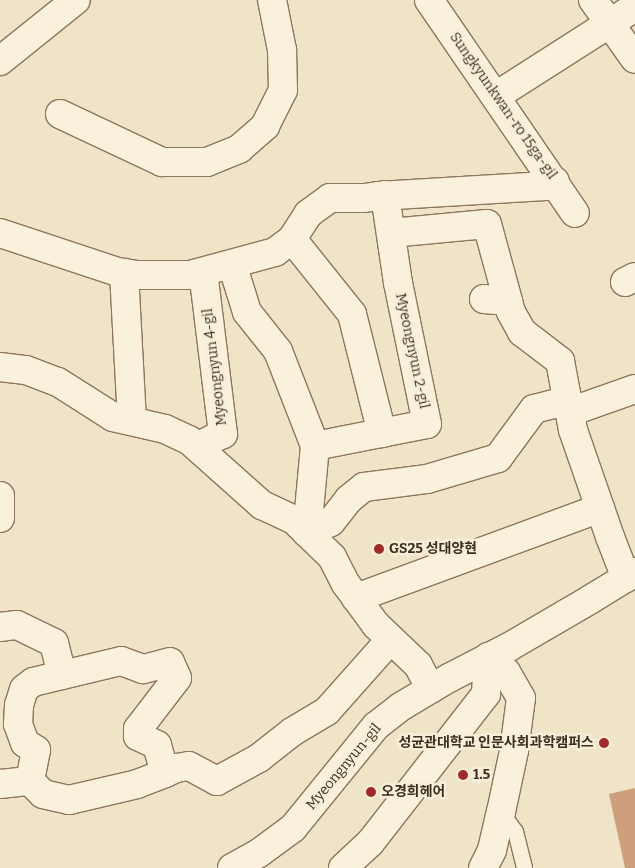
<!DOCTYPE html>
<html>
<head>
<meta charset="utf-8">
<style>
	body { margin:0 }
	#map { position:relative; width:635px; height:868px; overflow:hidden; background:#f0e4c8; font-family:Bitter,"Noto Sans KR",serif }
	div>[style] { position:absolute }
	.building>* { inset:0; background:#cf9f7d }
	.roads { filter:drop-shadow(1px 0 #8d765c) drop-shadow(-1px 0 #8d765c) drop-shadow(0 1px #8d765c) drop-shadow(0 -1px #8d765c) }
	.service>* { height:15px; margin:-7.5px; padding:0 7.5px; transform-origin:7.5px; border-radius:7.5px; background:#faf1dc }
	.minor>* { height:28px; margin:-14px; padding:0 14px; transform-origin:14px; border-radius:14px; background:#faf1dc }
	.dots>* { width:14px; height:14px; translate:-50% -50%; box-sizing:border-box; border:2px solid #f7eed8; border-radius:50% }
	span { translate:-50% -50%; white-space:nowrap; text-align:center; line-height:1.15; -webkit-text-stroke:5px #f7eed8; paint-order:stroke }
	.street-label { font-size:14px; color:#3d2e20 }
	.poi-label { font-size:14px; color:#3d2e20; font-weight:700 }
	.left { translate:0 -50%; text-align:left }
	.right { translate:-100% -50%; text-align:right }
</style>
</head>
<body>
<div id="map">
	<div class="building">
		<div style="clip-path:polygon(635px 788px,635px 868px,625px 868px,609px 794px)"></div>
	</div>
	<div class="roads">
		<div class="service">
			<div style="left:501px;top:812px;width:24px;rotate:54deg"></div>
			<div style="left:515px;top:831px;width:38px;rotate:76deg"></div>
		</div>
		<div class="minor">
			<div style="left:429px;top:0;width:258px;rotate:55.6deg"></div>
			<div style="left:593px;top:0;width:72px;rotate:54.6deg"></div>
			<div style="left:0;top:61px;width:97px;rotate:-38.8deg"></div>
			<div style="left:496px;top:96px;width:165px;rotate:-32.6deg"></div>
			<div style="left:60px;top:114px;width:113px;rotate:25.2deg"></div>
			<div style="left:162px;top:162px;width:45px"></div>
			<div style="left:207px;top:162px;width:35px;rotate:-22deg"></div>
			<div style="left:239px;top:149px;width:35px;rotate:-41deg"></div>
			<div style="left:265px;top:126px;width:40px;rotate:-63.4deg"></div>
			<div style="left:283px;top:90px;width:40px;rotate:-91.4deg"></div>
			<div style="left:282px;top:50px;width:51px;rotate:-101.3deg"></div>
			<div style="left:0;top:233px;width:124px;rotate:18.3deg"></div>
			<div style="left:118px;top:272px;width:18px;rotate:9deg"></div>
			<div style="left:136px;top:275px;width:54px"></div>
			<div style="left:190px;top:275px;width:88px;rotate:-15.1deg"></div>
			<div style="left:275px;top:252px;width:21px;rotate:-37deg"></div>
			<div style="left:292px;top:239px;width:30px;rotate:-57deg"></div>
			<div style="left:308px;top:214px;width:27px;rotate:-36deg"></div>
			<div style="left:330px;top:198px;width:34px"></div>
			<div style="left:364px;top:198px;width:14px;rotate:-8deg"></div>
			<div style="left:378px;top:196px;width:168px;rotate:-3.4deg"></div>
			<div style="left:546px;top:186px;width:10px;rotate:-29deg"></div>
			<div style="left:391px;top:233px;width:96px;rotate:-5.4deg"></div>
			<div style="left:487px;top:224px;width:80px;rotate:74.7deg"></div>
			<div style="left:292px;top:239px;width:96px;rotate:51.3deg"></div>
			<div style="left:352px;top:314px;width:123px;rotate:75.9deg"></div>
			<div style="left:232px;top:264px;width:50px;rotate:72.6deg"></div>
			<div style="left:247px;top:312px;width:50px;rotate:51.5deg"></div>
			<div style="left:278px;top:351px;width:102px;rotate:68.7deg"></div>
			<div style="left:315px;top:446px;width:87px;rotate:95.3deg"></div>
			<div style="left:124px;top:273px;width:148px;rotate:86.9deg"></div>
			<div style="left:625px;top:282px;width:11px;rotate:-27deg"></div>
			<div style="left:484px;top:299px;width:24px;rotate:5deg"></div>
			<div style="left:508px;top:301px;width:11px;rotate:75deg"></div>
			<div style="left:511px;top:312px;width:23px;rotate:61deg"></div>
			<div style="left:522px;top:332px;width:48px;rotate:37.3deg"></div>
			<div style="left:560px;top:361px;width:70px;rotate:79.3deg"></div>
			<div style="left:573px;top:430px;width:113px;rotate:70.9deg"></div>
			<div style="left:610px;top:537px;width:44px;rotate:68.7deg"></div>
			<div style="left:0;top:367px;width:26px;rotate:7deg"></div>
			<div style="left:26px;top:370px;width:34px;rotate:21deg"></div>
			<div style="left:58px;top:382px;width:65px;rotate:32.5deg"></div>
			<div style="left:113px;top:417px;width:53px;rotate:13deg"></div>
			<div style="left:165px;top:429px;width:26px;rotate:25deg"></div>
			<div style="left:189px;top:440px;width:98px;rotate:41.7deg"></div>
			<div style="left:262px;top:505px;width:35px;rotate:25deg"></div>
			<div style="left:294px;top:520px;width:53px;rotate:44.2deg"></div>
			<div style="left:332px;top:557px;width:30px;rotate:63deg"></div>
			<div style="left:346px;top:584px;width:51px;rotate:53.8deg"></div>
			<div style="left:376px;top:625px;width:58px;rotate:43.6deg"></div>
			<div style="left:418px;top:665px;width:27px;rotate:62deg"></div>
			<div style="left:315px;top:446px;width:114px;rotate:-11.1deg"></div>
			<div style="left:427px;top:424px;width:144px;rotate:-101.6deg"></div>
			<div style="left:398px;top:283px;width:89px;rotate:-98.4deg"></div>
			<div style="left:197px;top:447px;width:29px;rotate:-27deg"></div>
			<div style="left:223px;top:434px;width:163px;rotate:-97deg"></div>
			<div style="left:0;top:496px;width:22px;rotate:90deg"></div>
			<div style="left:307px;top:533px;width:26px;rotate:-25deg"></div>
			<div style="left:331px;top:522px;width:29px;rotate:-52deg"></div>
			<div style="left:349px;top:499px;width:19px;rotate:-39deg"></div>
			<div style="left:364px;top:487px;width:64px;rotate:-7.2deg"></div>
			<div style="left:427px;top:479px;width:74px;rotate:-16.5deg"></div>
			<div style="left:498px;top:458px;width:61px;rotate:-53.7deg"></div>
			<div style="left:534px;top:409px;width:25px;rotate:-14deg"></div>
			<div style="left:558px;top:403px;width:24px;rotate:12deg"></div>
			<div style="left:581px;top:408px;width:57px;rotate:-19.4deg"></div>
			<div style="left:356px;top:598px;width:260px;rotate:-20.2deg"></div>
			<div style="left:0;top:627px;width:17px;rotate:-7deg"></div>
			<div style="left:17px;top:625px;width:41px;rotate:25.9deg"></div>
			<div style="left:54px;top:643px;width:33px;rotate:76deg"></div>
			<div style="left:165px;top:773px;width:29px;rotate:-106deg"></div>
			<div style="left:157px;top:745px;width:21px;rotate:-155deg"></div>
			<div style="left:138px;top:736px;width:7px;rotate:-90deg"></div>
			<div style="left:138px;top:729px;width:64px;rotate:-52.6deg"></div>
			<div style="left:177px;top:678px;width:17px;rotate:-114deg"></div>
			<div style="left:170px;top:662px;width:28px;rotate:165deg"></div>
			<div style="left:143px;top:669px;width:23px;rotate:-160deg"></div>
			<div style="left:121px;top:661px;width:90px;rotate:166.6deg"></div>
			<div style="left:33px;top:682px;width:11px;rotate:142deg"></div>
			<div style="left:24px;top:689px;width:17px;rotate:107deg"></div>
			<div style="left:19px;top:705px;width:19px;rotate:93deg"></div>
			<div style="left:18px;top:724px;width:20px;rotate:70deg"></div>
			<div style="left:25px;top:743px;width:13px;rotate:32deg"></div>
			<div style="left:36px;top:750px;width:32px;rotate:101deg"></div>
			<div style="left:30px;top:781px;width:18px;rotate:45deg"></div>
			<div style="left:43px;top:794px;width:27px;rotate:13deg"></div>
			<div style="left:69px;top:800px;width:70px;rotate:-13.2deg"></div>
			<div style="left:137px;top:784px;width:30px;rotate:-21deg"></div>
			<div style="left:165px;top:773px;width:12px;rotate:-24deg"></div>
			<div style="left:176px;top:768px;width:13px;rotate:-9deg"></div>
			<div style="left:189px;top:766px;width:32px;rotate:28deg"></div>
			<div style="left:217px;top:781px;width:48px;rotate:-28.7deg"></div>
			<div style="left:259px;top:758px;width:42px;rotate:-38.2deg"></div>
			<div style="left:292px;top:732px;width:41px;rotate:-31deg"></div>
			<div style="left:327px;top:711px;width:96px;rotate:-48.4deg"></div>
			<div style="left:0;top:784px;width:30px;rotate:-6deg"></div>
			<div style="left:232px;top:868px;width:31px;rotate:-29deg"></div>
			<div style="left:259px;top:853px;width:42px;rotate:-36.3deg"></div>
			<div style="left:293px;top:828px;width:132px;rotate:-50.9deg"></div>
			<div style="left:376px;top:726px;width:33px;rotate:-38deg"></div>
			<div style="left:402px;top:706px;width:55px;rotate:-30.8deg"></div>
			<div style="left:449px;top:678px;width:68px;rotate:-27.3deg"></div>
			<div style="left:509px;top:647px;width:95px;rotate:-30.3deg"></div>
			<div style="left:591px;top:599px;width:52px;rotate:-31.5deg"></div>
			<div style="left:343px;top:868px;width:37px;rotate:-43deg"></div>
			<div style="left:370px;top:843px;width:189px;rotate:-52.1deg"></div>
			<div style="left:486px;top:694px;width:37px;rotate:-87deg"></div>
			<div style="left:483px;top:868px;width:20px;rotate:-63deg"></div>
			<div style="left:492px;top:850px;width:39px;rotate:-77deg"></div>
			<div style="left:501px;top:812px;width:62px;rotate:-78deg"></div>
			<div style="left:514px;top:751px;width:53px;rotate:-82.5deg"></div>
			<div style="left:521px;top:698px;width:30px;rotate:-120deg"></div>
			<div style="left:506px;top:672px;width:23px;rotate:-140deg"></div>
		</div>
	</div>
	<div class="dots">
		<div style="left:379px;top:549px;background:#9e2a2b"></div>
		<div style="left:604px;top:743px;background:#9e2a2b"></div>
		<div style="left:463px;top:775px;background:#9e2a2b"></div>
		<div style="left:371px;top:792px;background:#9e2a2b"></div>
	</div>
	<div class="street-label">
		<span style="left:503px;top:106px;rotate:55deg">Sungkyunkwan-ro 15ga-gil</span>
		<span style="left:412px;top:351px;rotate:78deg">Myeongnyun 2-gil</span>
		<span style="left:215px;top:367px;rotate:-97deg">Myeongnyun 4-gil</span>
		<span style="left:344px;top:767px;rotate:-50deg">Myeongnyun-gil</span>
	</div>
	<div class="poi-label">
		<span class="left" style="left:389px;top:549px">GS25 성대양현</span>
		<span class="right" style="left:594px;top:743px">성균관대학교 인문사회과학캠퍼스</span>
		<span class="left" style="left:473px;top:775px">1.5</span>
		<span class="left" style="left:381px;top:792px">오경희헤어</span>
	</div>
</div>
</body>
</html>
